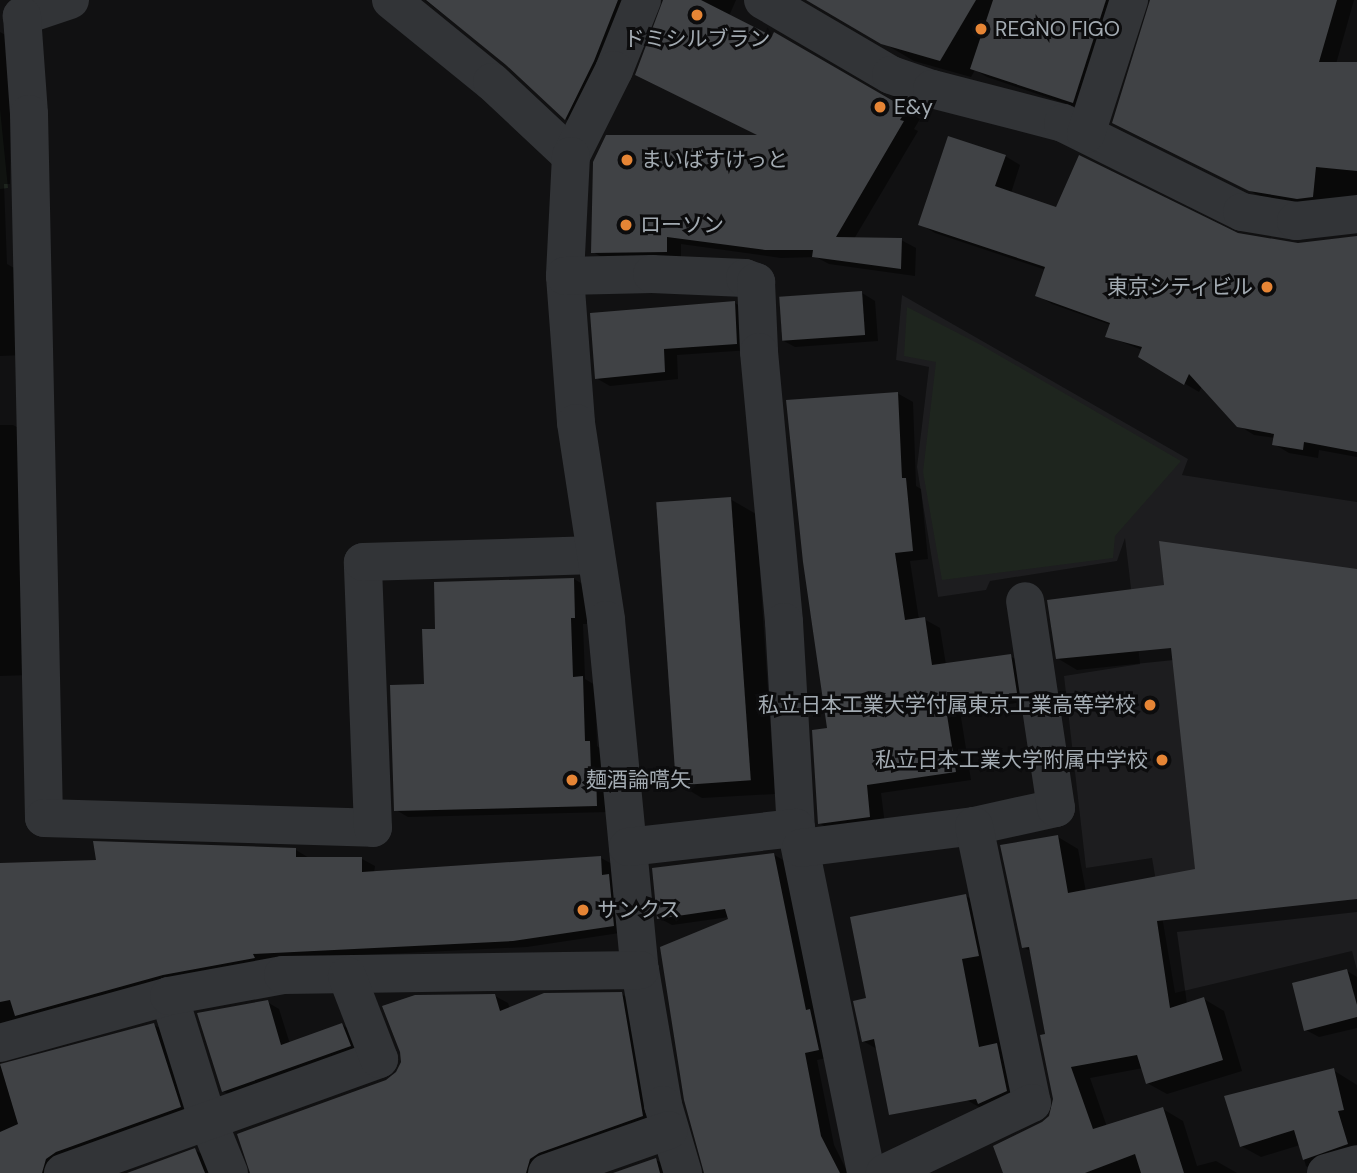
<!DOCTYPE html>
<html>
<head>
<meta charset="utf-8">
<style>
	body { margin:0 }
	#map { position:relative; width:1357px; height:1173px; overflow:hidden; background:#111112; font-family:"DM Sans","Noto Sans JP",sans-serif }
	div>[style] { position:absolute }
	.built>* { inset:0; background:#1d1d1f }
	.green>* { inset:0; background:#1e251e }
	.shadow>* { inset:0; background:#0007 }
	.building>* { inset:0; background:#404245; transform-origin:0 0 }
	.minor>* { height:38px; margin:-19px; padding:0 19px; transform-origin:19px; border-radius:19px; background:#323437 }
	.dots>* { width:19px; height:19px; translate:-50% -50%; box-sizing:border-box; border:4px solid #0c0c0d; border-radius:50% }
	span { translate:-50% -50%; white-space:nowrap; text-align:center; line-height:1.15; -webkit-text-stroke:6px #0c0c0d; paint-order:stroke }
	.poi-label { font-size:21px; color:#a3abb2 }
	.left { translate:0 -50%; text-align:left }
	.right { translate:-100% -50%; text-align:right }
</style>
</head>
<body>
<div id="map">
	<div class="built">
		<div style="clip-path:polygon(902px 295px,1188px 459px,1182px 475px,1357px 502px,1357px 970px,1352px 951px,1175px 993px,1152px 858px,1086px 868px,1064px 676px,1140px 664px,1125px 538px,1117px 561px,990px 581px,986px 590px,938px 597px,917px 467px,929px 367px,896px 360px)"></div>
	</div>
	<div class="green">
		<div style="clip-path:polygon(0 109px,8px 188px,0 189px)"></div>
		<div style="clip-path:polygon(907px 307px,981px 345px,1181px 461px,1115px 536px,1113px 558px,942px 580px,923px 472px,936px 362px,904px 356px)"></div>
	</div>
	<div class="shadow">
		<div style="clip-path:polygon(425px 0,636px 0,580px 127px,566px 119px,507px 64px)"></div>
		<div style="clip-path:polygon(665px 0,736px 0,729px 16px,773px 38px,775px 34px,920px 119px,914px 129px,918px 131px,854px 239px,901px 240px,916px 248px,915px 276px,829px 264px,816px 257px,781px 258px,681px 244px,681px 259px,607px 260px,593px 252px,762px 136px)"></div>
		<div style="clip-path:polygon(810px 0,1124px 0,1088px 111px,987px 77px,975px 70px,971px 77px,914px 61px)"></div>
		<div style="clip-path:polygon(1152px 0,1354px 0,1336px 64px,1357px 64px,1357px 203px,1313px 207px,1266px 199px,1130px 131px)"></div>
		<div style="clip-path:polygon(0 32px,11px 38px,10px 184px,4px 184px,7px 264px,21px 272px,25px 355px,0 356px)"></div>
		<div style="clip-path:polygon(1005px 156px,1020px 165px,1011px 193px,1057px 209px,1298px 244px,1357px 238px,1357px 457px,1319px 450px,1318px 458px,1289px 453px,1274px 444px,1275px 438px,1254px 435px,1238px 425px,1202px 386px,1199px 392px,1140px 357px,1142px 350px,1107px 336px,1111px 325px,1052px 304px,1037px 295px,1046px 270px,935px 233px,920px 224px)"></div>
		<div style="clip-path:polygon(862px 293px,875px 301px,878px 341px,795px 347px,782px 340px)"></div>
		<div style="clip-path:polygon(735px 303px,748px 311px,750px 350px,677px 355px,678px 379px,610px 386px,596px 378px)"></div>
		<div style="clip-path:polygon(897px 393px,913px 402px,916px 486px,921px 489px,928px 559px,910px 561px,919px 620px,924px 619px,940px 628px,946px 665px,1010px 656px,1026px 665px,1031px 701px,960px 711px,971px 780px,881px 793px,885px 825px,835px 832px,819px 823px,829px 729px)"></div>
		<div style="clip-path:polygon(0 425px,13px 425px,26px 432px,31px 675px,0 676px)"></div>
		<div style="clip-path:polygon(730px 499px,756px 514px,775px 794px,702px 798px,677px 783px)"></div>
		<div style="clip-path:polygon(1357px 570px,1357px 912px,1177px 932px,1187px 1004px,1204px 999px,1224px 1011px,1242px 1071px,1167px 1094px,1147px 1083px,1143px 1068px,1090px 1078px,1107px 1127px,1163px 1109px,1183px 1121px,1197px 1166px,1216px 1161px,1237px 1173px,1004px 1173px,1051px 1117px,1055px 1099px,1032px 952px,1023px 947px,1058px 837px,1078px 849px,1086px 892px,1197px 871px,1174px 660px,1077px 670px,1057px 658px)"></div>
		<div style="clip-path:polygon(574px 579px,586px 586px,587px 624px,583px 624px,585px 679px,595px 685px,597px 746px,602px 750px,609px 812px,408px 817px,396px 810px,437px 630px)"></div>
		<div style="clip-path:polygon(296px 850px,309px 858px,362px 859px,375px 866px,374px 873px,601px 858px,614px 865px,626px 932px,527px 947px,265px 960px,0 1033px,0 865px)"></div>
		<div style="clip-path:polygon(773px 854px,786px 862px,831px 1057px,817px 1060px,834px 1145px,848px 1173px,706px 1173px,730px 920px,729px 917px,672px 925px,659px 918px)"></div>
		<div style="clip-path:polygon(966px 896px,991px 911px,1032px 1105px,993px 1115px,863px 1041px,868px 999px)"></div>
		<div style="clip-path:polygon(1347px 971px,1357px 977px,1357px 1028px,1319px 1037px,1306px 1030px)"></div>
		<div style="clip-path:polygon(621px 994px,634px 1001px,656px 1123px,540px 1173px,252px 1173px,387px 1081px,495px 996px,508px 1003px,510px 1009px)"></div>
		<div style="clip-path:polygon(267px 1002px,279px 1009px,290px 1044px,342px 1025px,354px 1032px,361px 1053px,235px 1098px,223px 1091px)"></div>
		<div style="clip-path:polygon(154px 1025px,167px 1032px,193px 1114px,56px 1173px,0 1173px,0 1066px)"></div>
		<div style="clip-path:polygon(1333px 1070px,1357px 1085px,1357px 1159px,1319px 1173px,1306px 1166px,1300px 1145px,1261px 1157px,1241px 1146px)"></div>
		<div style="clip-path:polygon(195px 1150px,208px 1158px,216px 1173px,133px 1173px)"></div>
		<div style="clip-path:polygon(656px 1160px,669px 1167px,671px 1173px,618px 1173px)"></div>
	</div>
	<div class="building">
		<div style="clip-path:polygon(426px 0,618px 0,594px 61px,565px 120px,506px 65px)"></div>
		<div style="clip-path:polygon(663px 0,701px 0,772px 36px,774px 32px,907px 109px,900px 120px,904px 121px,836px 237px,902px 238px,901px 269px,812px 257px,813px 250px,765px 250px,667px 237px,667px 252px,591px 253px,593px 162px,606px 135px,757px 135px,635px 75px)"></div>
		<div style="clip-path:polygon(806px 0,976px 0,940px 61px,881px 44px)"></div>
		<div style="clip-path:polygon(993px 0,1106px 0,1073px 103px,970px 69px)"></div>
		<div style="clip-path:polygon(1150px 0,1337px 0,1319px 62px,1357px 62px,1357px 171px,1316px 167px,1313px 197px,1297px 199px,1249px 191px,1112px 123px)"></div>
		<div style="clip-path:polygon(948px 136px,1006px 155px,995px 186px,1056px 207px,1079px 155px,1238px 233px,1298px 243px,1357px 236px,1357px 452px,1304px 442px,1303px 450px,1272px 445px,1274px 434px,1237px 427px,1189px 374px,1184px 385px,1138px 357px,1142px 347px,1105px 337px,1110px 323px,1035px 296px,1045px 267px,918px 225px)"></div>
		<div style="left:862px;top:291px;width:44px;height:83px;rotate:86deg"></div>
		<div style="clip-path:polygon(735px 301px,737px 344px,664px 349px,665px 372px,595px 379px,590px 313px)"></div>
		<div style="clip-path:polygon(898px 392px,902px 478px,906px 478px,913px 551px,895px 553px,905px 620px,925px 617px,932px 665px,1011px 654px,1017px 693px,945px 702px,956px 772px,867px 785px,870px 817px,818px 824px,812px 730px,827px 728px,803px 562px,786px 400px)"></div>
		<div style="left:731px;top:497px;width:284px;height:75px;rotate:86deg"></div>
		<div style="clip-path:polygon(1159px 541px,1357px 569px,1357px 899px,1157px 921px,1170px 1008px,1204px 997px,1223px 1060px,1146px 1084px,1137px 1055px,1071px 1067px,1093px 1129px,1163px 1107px,1184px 1173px,1141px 1173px,1135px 1154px,1085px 1173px,1003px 1173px,993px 1146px,1042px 1122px,1049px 1116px,1053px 1099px,1040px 1035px,1045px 1034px,1029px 947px,1022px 948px,1000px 845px,1058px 835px,1068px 893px,1195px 869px,1171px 648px,1056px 659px,1047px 600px,1164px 585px)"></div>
		<div style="clip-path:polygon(574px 578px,575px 618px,571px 618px,573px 677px,583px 676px,585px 741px,590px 741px,591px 772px,596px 772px,597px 806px,394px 811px,390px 685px,424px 684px,422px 629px,435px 629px,434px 582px)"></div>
		<div style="clip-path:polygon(93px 841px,296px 848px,296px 857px,362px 857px,362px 872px,601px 856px,602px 875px,609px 874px,614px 926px,513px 941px,253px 954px,255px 958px,163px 975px,15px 1016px,10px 1000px,0 1002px,0 863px,96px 860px)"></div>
		<div style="clip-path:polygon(774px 853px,806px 1010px,810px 1009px,819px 1050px,805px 1053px,821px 1136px,840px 1173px,704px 1173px,684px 1100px,660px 947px,728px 919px,725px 909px,657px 919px,652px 868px)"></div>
		<div style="clip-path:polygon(966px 894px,979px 956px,962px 959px,979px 1047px,997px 1043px,1007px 1091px,978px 1104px,976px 1099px,889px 1115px,874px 1039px,862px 1042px,853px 1001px,866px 998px,850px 917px)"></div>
		<div style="clip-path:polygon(1347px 969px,1357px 1005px,1357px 1017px,1304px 1031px,1292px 983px)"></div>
		<div style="clip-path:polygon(622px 992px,643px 1116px,539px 1153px,530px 1159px,526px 1173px,250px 1173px,237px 1134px,386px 1080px,396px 1072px,401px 1062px,400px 1052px,382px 1006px,415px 995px,495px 994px,500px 1011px,544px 993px)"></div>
		<div style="clip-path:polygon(268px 1000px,281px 1045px,342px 1023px,351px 1046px,222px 1092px,197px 1013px)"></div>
		<div style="clip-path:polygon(154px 1023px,181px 1107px,56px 1152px,46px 1159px,42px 1173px,0 1173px,0 1132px,18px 1124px,0 1064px)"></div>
		<div style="clip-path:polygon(1334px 1068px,1344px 1110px,1338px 1111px,1348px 1144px,1303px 1160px,1294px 1130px,1240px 1147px,1224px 1096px)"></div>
		<div style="clip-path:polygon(195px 1148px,205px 1173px,127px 1173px)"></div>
		<div style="clip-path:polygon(656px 1158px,660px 1173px,613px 1173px)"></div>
	</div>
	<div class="minor">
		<div style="left:70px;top:0;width:51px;rotate:161.6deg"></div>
		<div style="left:22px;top:16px;width:98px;rotate:85.9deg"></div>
		<div style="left:29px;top:114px;width:704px;rotate:88.78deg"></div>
		<div style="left:44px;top:818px;width:329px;rotate:1.7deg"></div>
		<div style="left:373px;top:828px;width:266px;rotate:-92.2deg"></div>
		<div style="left:363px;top:562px;width:233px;rotate:-1.7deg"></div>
		<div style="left:391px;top:0;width:130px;rotate:39.1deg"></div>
		<div style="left:492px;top:82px;width:108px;rotate:43.1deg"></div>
		<div style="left:642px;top:0;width:75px;rotate:111.8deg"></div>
		<div style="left:614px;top:70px;width:96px;rotate:116.6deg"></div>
		<div style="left:571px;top:156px;width:120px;rotate:92.9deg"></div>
		<div style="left:565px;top:276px;width:147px;rotate:85.7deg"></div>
		<div style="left:576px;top:423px;width:199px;rotate:81.3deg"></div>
		<div style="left:606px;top:620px;width:352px;rotate:84.5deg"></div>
		<div style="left:640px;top:970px;width:137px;rotate:80.3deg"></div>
		<div style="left:663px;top:1105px;width:71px;rotate:73.6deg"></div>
		<div style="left:763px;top:0;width:148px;rotate:30.4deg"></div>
		<div style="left:891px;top:75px;width:43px;rotate:18.9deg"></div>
		<div style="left:932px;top:89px;width:135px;rotate:14.5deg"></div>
		<div style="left:1063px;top:123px;width:200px;rotate:26.4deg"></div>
		<div style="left:1242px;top:212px;width:55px;rotate:9.5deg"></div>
		<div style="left:1296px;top:221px;width:61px;rotate:-6.5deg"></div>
		<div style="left:1086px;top:134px;width:141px;rotate:-72.2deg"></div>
		<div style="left:565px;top:276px;width:87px;rotate:-1.3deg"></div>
		<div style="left:652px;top:274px;width:93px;rotate:2.5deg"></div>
		<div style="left:745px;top:278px;width:12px;rotate:20deg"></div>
		<div style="left:756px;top:282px;width:70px;rotate:87.5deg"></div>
		<div style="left:759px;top:352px;width:271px;rotate:84.7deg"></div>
		<div style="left:784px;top:622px;width:206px;rotate:86.7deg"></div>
		<div style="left:796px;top:828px;width:352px;rotate:78.5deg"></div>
		<div style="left:974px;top:826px;width:84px;rotate:-12.4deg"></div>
		<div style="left:1056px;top:808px;width:209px;rotate:-98.5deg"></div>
		<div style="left:628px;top:847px;width:169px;rotate:-6.5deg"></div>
		<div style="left:801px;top:848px;width:174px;rotate:-7.2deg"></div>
		<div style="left:974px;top:826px;width:283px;rotate:78.2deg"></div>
		<div style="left:1032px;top:1103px;width:163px;rotate:154.5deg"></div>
		<div style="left:169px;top:996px;width:131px;rotate:72.7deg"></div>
		<div style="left:208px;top:1121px;width:56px;rotate:68deg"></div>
		<div style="left:0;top:1043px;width:175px;rotate:-15.5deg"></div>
		<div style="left:169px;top:996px;width:116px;rotate:-10.4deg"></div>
		<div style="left:283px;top:975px;width:357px;rotate:-0.8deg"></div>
		<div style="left:63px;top:1173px;width:336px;rotate:-19.8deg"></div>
		<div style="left:379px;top:1059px;width:89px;rotate:-111.1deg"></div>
		<div style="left:547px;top:1173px;width:129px;rotate:-19.4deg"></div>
		<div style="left:1326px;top:1173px;width:32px;rotate:-16deg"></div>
	</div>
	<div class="dots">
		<div style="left:697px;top:15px;background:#e68535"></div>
		<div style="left:981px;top:29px;background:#e68535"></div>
		<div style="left:880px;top:107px;background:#e68535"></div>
		<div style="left:627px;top:160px;background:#e68535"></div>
		<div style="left:626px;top:225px;background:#e68535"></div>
		<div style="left:1267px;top:287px;background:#e68535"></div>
		<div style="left:1150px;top:705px;background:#e68535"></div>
		<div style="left:1162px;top:760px;background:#e68535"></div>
		<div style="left:572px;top:780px;background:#e68535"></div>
		<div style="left:583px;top:910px;background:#e68535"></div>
	</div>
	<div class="poi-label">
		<span class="left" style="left:995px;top:29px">REGNO FIGO</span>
		<span style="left:697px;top:39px">ドミシルブラン</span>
		<span class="left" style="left:894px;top:107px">E&amp;y</span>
		<span class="left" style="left:641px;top:160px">まいばすけっと</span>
		<span class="left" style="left:640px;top:225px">ローソン</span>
		<span class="right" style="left:1253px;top:287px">東京シティビル</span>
		<span class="right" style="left:1136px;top:705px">私立日本工業大学付属東京工業高等学校</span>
		<span class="right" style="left:1148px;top:760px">私立日本工業大学附属中学校</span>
		<span class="left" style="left:586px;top:780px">麺酒論嚆矢</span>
		<span class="left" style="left:597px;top:910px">サンクス</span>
	</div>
</div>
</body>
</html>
